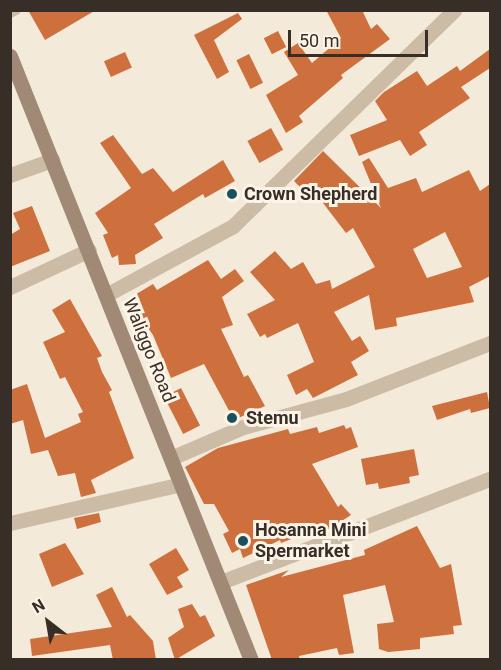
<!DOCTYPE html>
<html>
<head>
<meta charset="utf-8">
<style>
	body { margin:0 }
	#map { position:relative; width:501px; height:670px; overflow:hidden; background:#f3eada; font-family:Roboto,sans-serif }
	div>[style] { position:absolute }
	.building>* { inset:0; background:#ce703d; transform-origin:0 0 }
	.lane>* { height:10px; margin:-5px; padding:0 5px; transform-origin:5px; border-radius:5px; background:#ccbba5 }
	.street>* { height:15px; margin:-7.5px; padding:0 7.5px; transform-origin:7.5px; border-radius:7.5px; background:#ccbba5 }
	.secondary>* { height:15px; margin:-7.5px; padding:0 7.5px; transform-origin:7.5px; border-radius:7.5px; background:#a08a76 }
	.dots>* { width:16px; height:16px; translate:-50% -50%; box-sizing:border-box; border:3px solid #fbf4e7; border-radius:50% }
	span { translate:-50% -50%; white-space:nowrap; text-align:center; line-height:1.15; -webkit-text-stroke:6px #fbf4e7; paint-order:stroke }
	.poi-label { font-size:18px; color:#372e27; font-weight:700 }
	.left { translate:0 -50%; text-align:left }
	.street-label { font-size:18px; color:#372e27 }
	.frame { position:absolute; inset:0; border:12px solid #372e27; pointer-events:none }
	.north { position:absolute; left:18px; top:592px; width:60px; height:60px; -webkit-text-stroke:4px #fbf4e7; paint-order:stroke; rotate:329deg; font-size:16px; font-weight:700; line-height:24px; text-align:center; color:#372e27 }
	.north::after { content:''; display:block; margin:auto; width:21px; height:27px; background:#372e27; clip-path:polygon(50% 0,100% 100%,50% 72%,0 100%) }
	.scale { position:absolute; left:288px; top:30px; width:140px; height:27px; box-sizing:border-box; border:3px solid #372e27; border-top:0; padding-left:8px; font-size:18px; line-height:21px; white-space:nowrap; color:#372e27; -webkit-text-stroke:4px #fbf4e7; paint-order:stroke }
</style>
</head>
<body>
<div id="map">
	<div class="building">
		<div style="clip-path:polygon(28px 10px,96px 10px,45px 40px)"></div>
		<div style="clip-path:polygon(326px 10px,362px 10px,371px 29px,377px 24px,390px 39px,341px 75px,343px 78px,299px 116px,303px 122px,286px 133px,266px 95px,298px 75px,284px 52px,298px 43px,312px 63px,341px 38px)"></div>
		<div style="clip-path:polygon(238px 13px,242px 19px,214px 40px,229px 72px,217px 79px,194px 35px)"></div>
		<div style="left:278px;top:31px;width:18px;height:16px;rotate:63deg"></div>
		<div style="clip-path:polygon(490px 49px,490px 68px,461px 87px,470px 98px,419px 132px,427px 145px,410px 156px,400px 140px,359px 156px,350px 135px,387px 120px,375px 101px,384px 92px,417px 71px,427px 86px,457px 66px,460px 71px)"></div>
		<div style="left:125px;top:52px;width:17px;height:23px;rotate:66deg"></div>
		<div style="left:249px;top:54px;width:32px;height:14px;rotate:64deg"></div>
		<div style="left:271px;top:128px;width:25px;height:27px;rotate:61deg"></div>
		<div style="clip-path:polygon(113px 135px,142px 174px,153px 168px,173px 192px,223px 160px,235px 181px,205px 198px,203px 194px,154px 224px,163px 238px,135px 255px,136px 264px,119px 265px,118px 255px,112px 258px,103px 235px,108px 233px,95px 213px,131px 188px,100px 143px)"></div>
		<div style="clip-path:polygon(evenodd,323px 151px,381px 208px,362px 162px,369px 158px,388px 188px,416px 178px,422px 192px,469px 170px,480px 191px,490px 184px,490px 276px,469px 287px,474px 302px,396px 318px,397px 326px,375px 330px,369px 295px,334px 312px,352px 341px,360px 336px,369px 351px,351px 362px,358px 375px,313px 398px,307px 389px,296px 395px,287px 375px,314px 362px,298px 323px,267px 338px,265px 334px,260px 337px,247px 314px,275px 300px,250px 272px,275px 251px,291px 269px,303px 262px,316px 284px,330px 280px,332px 289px,375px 267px,353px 228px,346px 233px,310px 186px,305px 192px,294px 181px,323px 151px,445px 232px,462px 267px,427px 278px,413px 249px,445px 232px)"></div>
		<div style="clip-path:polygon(32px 206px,50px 251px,10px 267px,10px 235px,20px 229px,13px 213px)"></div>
		<div style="clip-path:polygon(208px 260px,221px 279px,235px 269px,244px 281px,222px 297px,233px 325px,221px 329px,244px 377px,248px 375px,265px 406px,234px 420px,204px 364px,171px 378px,153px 335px,128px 299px,153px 284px,157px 290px)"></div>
		<div style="clip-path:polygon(70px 299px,102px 356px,97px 358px,102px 372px,112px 390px,109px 392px,134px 458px,91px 480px,96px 493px,81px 497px,75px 473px,58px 476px,48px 450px,31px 454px,23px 420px,10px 424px,10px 390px,27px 384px,45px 438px,81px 422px,78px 414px,83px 412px,65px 377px,60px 379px,43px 342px,65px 332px,52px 310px)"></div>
		<div style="left:181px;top:388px;width:42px;height:19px;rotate:63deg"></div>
		<div style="clip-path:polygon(487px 392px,490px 408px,471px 413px,470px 409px,437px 420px,432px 406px)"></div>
		<div style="clip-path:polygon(344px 425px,346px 429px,351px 427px,358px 447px,312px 464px,338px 507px,341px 504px,351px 515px,326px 531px,322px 527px,281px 543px,280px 540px,243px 558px,240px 549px,232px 553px,223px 534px,229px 531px,214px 504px,204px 504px,185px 467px,218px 448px,288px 429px,290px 434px,317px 427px,319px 433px)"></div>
		<div style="clip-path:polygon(414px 449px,419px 475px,409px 477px,410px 483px,379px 489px,378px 483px,366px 485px,361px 459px)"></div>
		<div style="clip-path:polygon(99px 513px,101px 522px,77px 529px,74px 518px)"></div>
		<div style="clip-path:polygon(417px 526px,440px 568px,451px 564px,462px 625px,453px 626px,454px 634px,420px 638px,420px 649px,388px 652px,379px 649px,377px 624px,394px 622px,385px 585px,343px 595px,354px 653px,339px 655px,337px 648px,299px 656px,300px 660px,272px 660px,246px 585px,289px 570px,281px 577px,365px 555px,364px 550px)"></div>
		<div style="clip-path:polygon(65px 543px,84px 574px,52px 587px,39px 554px)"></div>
		<div style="clip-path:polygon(176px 548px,189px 570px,177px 577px,183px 587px,167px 595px,149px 564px)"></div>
		<div style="clip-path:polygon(112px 587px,127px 617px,130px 615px,153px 641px,156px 660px,113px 660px,110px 645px,32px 656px,30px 639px,112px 627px,96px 595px)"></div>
		<div style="clip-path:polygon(192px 604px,200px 617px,205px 615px,215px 636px,175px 660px,168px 638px,184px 627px,178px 609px)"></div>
	</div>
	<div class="lane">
		<div style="left:10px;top:13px;width:7px;rotate:-27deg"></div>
	</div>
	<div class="street">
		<div style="left:10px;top:175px;width:45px;rotate:-19.7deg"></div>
		<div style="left:10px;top:287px;width:87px;rotate:-25.1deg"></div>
		<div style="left:106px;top:295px;width:145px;rotate:-28.5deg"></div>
		<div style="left:233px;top:226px;width:309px;rotate:-44.3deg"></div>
		<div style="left:171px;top:458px;width:78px;rotate:-23.3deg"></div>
		<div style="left:243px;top:427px;width:107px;rotate:-15.2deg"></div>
		<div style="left:346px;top:399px;width:155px;rotate:-21.3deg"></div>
		<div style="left:10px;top:523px;width:175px;rotate:-12.8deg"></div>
		<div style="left:221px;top:582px;width:288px;rotate:-21deg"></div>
	</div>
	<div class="secondary">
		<div style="left:10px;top:56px;width:650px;rotate:68.25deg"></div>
	</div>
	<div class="dots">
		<div style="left:232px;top:194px;background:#1a515c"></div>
		<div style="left:232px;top:418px;background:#1a515c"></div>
		<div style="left:243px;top:541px;background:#1a515c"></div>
	</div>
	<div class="poi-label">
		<span class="left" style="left:244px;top:194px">Crown Shepherd</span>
		<span class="left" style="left:246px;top:418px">Stemu</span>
		<span class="left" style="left:255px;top:541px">Hosanna Mini<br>Spermarket</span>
	</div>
	<div class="street-label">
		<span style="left:149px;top:350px;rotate:68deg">Waliggo Road</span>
	</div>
	<div class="frame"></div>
	<div class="north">N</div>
	<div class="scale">50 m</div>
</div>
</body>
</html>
